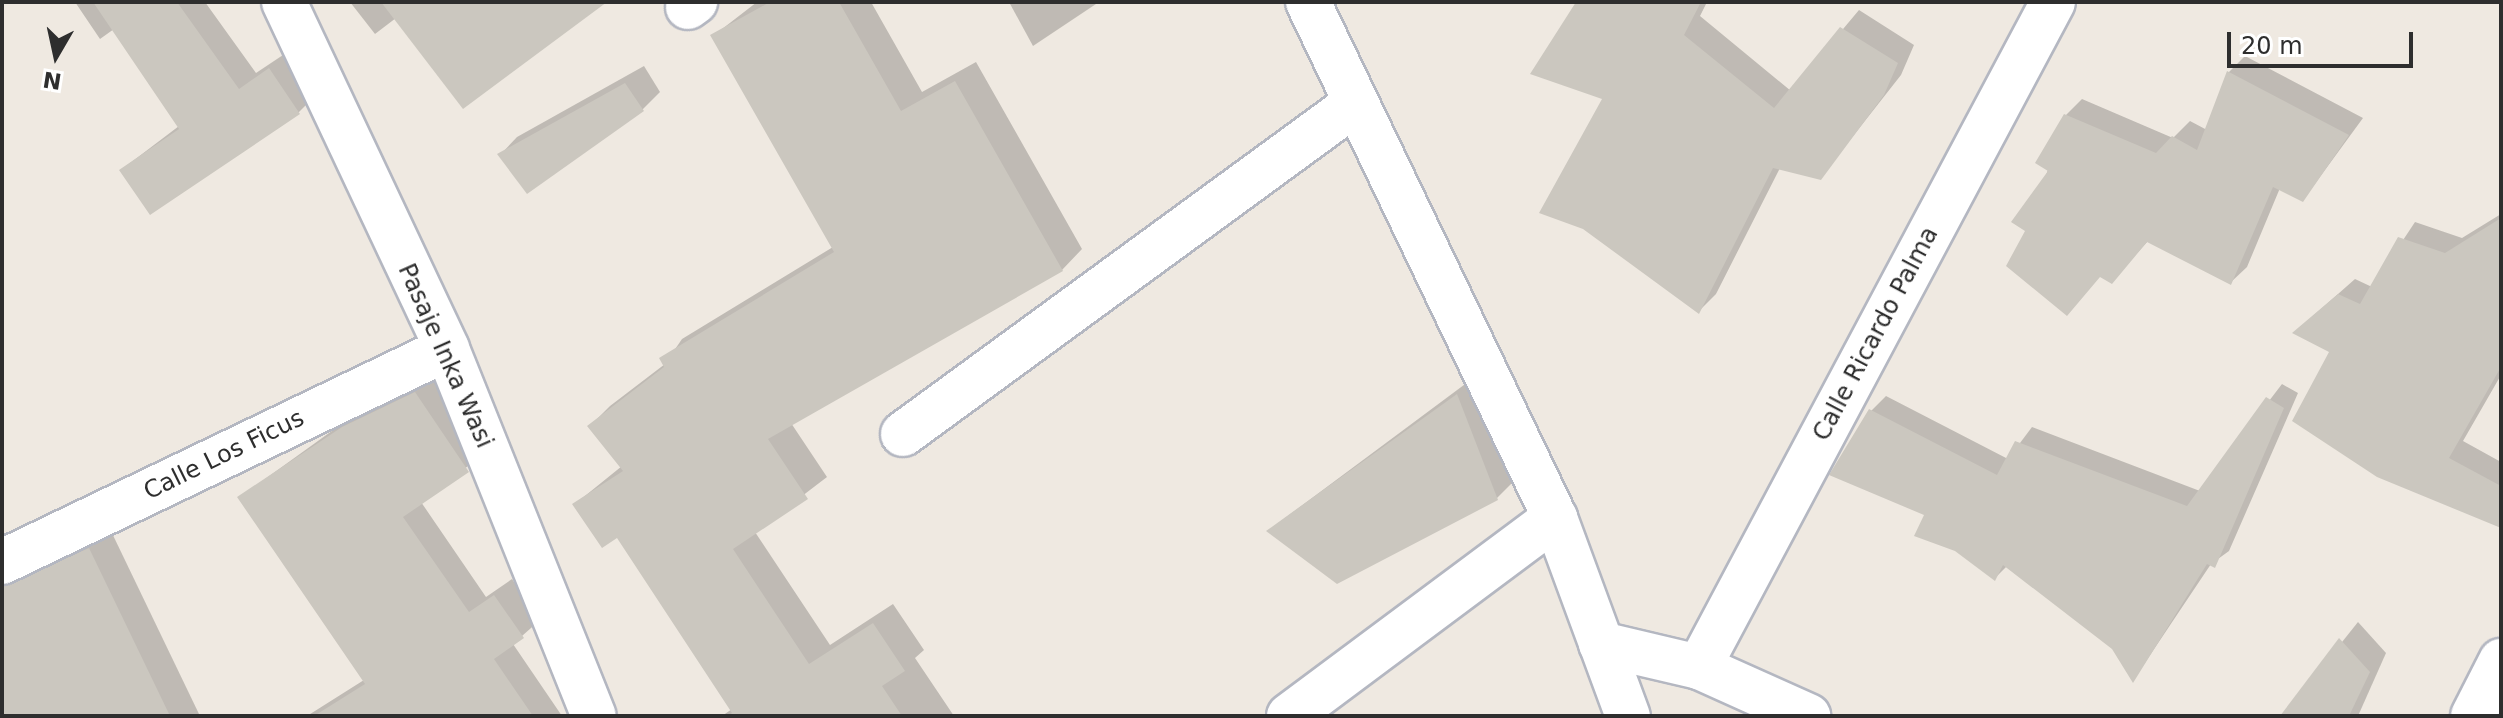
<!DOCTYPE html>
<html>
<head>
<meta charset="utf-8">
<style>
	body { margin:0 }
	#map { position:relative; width:2503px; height:718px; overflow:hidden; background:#efe9e1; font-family:"DejaVu Sans",sans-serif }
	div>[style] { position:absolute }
	.shadow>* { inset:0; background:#0003 }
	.building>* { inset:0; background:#cbc7bf }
	.roads { filter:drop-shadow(2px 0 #b4b7c1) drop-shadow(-2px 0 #b4b7c1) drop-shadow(0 2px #b4b7c1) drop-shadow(0 -2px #b4b7c1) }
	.minor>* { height:44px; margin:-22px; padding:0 22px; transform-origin:22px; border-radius:22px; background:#fff }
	span { translate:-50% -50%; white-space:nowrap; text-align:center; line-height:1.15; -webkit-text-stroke:6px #fff; paint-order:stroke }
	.street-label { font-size:24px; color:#2e2e2e }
	.frame { position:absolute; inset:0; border:4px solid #2e2e2e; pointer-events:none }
	.north { position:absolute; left:16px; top:16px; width:80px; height:80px; -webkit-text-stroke:6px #fff; paint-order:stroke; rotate:189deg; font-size:22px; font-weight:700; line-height:32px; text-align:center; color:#2e2e2e }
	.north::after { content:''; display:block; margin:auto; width:28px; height:36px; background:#2e2e2e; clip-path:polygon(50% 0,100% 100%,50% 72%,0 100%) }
	.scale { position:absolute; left:2227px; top:32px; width:186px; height:36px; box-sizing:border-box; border:4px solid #2e2e2e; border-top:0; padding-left:10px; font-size:24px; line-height:28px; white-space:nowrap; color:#2e2e2e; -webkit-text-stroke:6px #fff; paint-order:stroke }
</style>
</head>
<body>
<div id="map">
	<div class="shadow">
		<div style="clip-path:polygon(75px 2px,205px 2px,256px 73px,286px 53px,315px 96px,299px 112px,121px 170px,179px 126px,114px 29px,100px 39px)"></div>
		<div style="clip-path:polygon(350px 2px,603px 2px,396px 18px,375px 34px)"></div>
		<div style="clip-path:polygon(757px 2px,871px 2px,922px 92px,976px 62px,1082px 249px,1062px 270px,791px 423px,827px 477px,755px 532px,830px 645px,893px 604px,924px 650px,915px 658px,954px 716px,722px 716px,732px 709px,617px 536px,575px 504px,622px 466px,590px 426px,610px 406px,665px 364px,682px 339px,833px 247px,713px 36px)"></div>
		<div style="clip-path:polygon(1009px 2px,1095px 2px,1096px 4px,1033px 46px)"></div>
		<div style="clip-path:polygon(1579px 2px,1707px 2px,1700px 16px,1791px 91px,1859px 10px,1914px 45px,1901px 75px,1820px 178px,1780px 168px,1716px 294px,1699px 311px,1605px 98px)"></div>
		<div style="clip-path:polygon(2245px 56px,2363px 118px,2303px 200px,2280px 188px,2247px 267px,2230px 283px,2148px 241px,2111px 282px,2028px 230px,2066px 115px,2082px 99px,2173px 138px,2190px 121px,2207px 130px,2229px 72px)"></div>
		<div style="clip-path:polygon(644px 66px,660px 92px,642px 110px,500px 155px,517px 137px)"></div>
		<div style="clip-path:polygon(2501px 214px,2501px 375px,2463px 441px,2501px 462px,2501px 526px,2332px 351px,2295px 332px,2355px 279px,2372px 287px,2415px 222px,2462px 238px)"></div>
		<div style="clip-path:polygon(1480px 373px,1520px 475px,1497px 498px,1269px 530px)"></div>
		<div style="clip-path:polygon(433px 376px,485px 453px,421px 502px,486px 597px,512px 579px,540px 620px,513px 644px,562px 716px,307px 716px,364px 680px,240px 497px,361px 410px)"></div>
		<div style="clip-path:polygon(2282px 384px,2298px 393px,2229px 551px,2211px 564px,2134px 679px,2113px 648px,2007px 566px,1995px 578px,1926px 514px,1871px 411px,1886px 396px,2008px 459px,2032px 427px,2200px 491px)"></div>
		<div style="clip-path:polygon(110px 529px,199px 714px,2px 716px,2px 578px)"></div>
		<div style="clip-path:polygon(2358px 622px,2386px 653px,2358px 716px,2283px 716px)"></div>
	</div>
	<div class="building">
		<div style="clip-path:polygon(93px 2px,177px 2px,239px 89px,269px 68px,300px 114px,150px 215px,119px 170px,179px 129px)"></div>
		<div style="clip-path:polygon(381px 2px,607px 2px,463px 109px)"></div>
		<div style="clip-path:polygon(770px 2px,839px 2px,901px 111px,955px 81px,1063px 271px,768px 439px,808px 499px,733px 549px,809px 664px,873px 623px,905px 671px,882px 686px,902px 716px,728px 716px,732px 713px,617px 538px,602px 548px,572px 504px,623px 471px,587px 426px,664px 367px,659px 358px,834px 252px,710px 35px)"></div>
		<div style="clip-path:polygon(1576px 2px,1701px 2px,1684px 35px,1774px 108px,1840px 27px,1898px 63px,1884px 95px,1821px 180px,1773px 168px,1699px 314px,1583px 229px,1539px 213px,1602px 99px,1530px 74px)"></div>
		<div style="clip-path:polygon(2227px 71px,2349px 135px,2303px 202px,2273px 187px,2231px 285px,2147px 242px,2112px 284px,2100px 277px,2067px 316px,2006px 266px,2025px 231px,2011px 222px,2048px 171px,2035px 163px,2064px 114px,2156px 153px,2172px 136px,2197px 150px)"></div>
		<div style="clip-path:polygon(625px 83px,644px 111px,527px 194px,497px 154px)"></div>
		<div style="clip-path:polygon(2501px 218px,2501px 367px,2449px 458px,2501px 486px,2501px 528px,2377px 477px,2292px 421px,2329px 352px,2292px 333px,2338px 294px,2360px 304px,2398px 237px,2445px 253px)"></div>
		<div style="clip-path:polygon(415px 392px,469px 472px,403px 517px,469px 612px,494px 595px,524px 638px,494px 659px,533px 716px,314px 716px,365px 684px,237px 497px,342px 427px)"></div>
		<div style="clip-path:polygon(1457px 394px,1498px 500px,1337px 584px,1266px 531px)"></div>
		<div style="clip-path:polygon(2266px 397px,2284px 408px,2215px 568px,2207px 564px,2133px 683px,2112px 649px,2003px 565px,1995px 581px,1955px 551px,1914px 536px,1924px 515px,1829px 475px,1869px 409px,1997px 475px,2015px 441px,2187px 506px)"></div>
		<div style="clip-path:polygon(89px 548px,170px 716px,2px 716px,2px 587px)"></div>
		<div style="clip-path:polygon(2339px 638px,2370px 672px,2349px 716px,2280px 716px)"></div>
	</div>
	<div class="roads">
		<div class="minor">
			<div style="left:284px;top:2px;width:383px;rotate:64.8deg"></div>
			<div style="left:447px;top:349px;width:395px;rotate:68.2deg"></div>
			<div style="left:1308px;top:2px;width:572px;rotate:64.42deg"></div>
			<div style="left:1555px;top:518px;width:211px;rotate:69.8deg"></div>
			<div style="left:688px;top:7px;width:9px;rotate:-36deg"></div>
			<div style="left:903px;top:434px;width:561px;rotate:-36.16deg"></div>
			<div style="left:2px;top:562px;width:493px;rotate:-25.6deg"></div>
			<div style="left:1601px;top:644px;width:101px;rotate:13.2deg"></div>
			<div style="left:1699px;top:667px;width:120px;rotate:24.2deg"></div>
			<div style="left:1699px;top:667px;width:753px;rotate:-61.97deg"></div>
			<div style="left:1289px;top:716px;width:332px;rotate:-36.7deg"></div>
			<div style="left:2473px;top:716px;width:62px;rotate:-63deg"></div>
		</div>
	</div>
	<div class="street-label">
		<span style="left:1876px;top:334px;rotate:-62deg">Calle Ricardo Palma</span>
		<span style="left:445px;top:356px;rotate:66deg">Pasaje Inka Wasi</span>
		<span style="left:224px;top:455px;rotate:-26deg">Calle Los Ficus</span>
	</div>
	<div class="frame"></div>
	<div class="north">N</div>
	<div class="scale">20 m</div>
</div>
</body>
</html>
